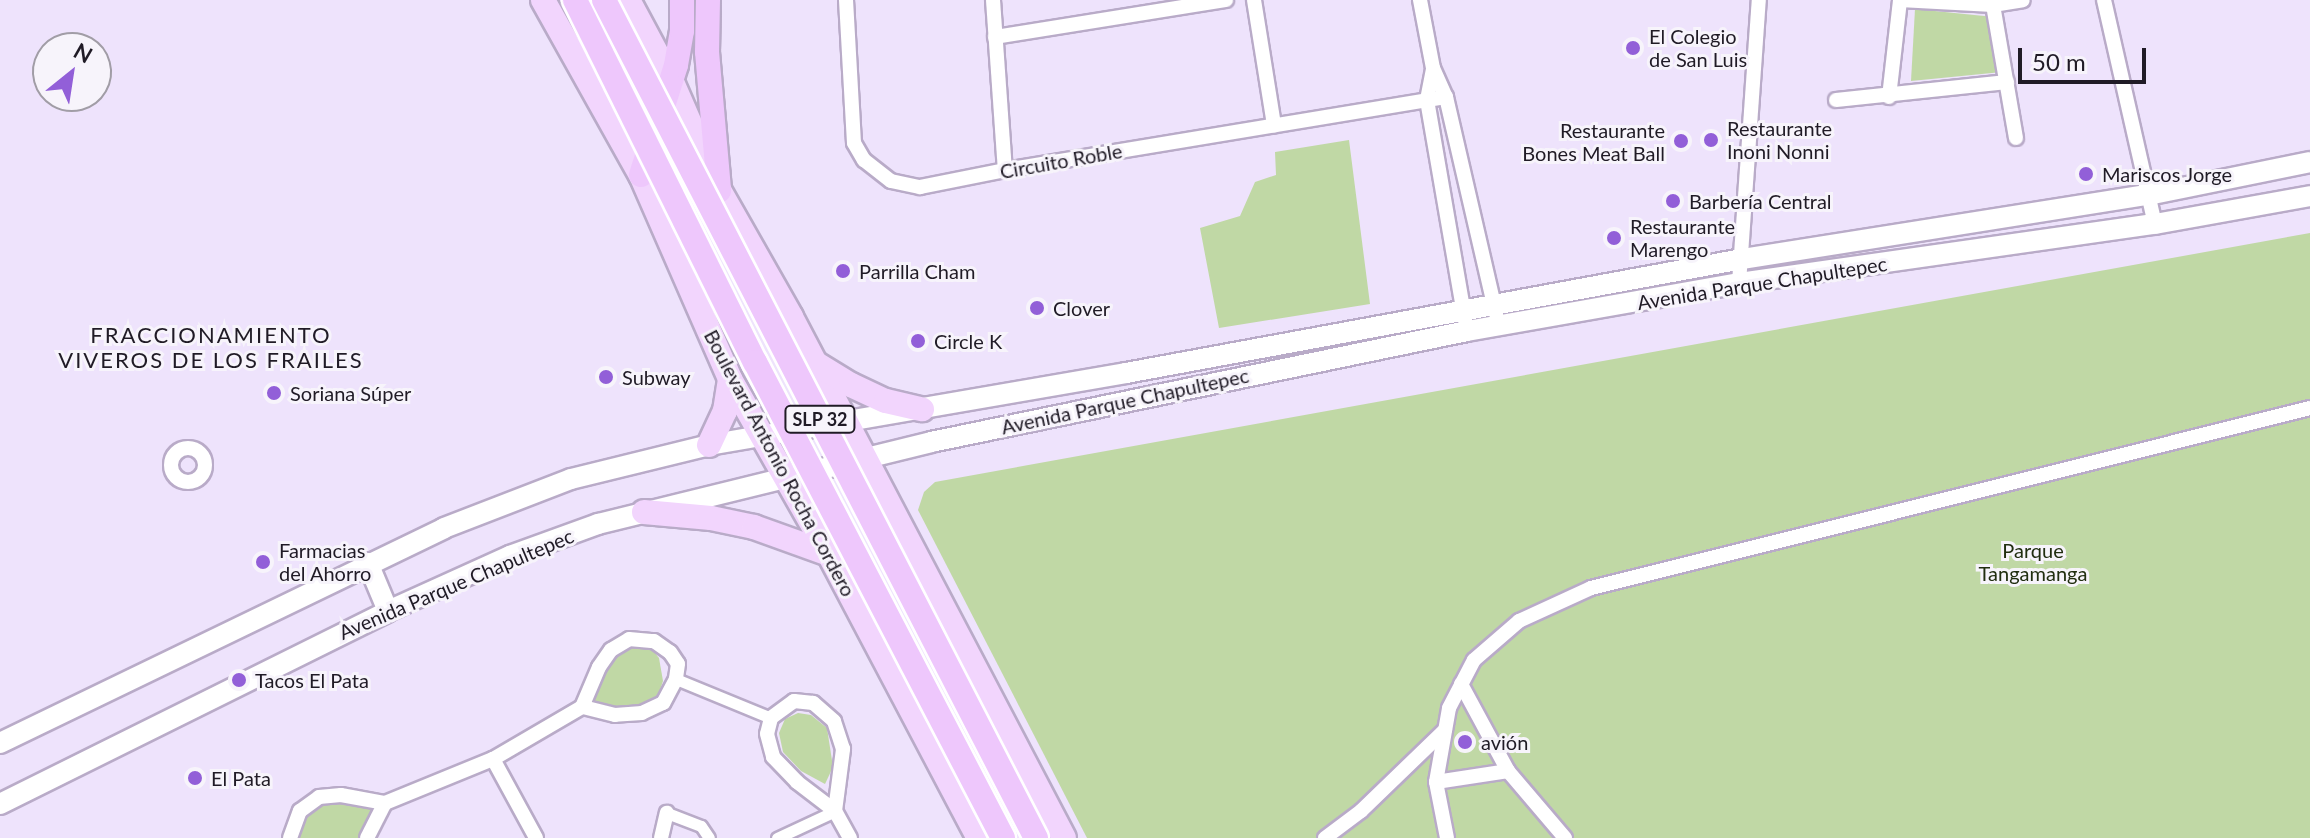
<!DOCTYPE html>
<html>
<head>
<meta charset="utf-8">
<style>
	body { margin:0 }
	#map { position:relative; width:2310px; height:838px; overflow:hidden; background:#eee3fc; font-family:Lato,sans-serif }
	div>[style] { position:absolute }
	.green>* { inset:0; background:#c0d8a5 }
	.roads { filter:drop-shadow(2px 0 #b9abc8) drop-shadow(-2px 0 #b9abc8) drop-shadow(0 2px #b9abc8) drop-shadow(0 -2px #b9abc8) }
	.pedestrian>* { height:11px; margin:-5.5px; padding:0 5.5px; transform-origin:5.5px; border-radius:5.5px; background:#fff }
	.minor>* { height:14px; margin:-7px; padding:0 7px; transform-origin:7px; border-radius:7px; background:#fff }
	.minor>.ring { margin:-7px; padding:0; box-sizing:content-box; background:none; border:14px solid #fff; border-radius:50% }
	.secondary>* { height:20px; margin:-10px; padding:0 10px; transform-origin:10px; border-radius:10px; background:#fff }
	.primary>* { height:24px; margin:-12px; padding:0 12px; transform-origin:12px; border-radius:12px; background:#f2d5fd }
	.trunk>* { height:24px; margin:-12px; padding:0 12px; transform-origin:12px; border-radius:12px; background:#eec7fc }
	.bridges { filter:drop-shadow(2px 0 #fff) drop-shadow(-2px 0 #fff) drop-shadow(0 2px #fff) drop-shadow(0 -2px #fff) }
	.trunk-bridge>* { height:24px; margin:-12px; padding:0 12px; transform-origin:12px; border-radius:12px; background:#eec7fc }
	.dots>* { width:22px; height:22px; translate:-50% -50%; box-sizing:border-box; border:4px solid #f7f4fb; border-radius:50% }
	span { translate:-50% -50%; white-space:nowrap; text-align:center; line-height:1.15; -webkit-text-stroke:6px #f7f4fb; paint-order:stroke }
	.shield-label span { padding:2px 6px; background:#f7f4fb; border:2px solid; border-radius:6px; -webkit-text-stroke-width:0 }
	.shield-label { font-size:18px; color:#201b26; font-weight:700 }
	.poi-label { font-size:20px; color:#201b26 }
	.left { translate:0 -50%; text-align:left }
	.right { translate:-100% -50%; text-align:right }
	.street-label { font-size:20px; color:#201b26 }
	.park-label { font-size:20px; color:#212e10 }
	.neighbourhood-label { font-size:22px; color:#201b26; letter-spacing:2px }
	.north { position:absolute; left:32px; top:32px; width:80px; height:80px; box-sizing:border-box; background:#f7f4fb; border:2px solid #a19da6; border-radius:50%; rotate:30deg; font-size:22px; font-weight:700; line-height:32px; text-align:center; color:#201b26 }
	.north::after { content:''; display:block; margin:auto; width:28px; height:36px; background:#925fd8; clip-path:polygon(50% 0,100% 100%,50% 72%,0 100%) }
	.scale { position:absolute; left:2018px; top:48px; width:128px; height:36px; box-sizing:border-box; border:4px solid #201b26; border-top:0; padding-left:10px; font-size:24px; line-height:28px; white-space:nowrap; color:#201b26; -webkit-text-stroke:6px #f7f4fb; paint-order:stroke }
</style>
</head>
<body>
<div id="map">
	<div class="green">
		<div style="clip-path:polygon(1915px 9px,1994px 17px,2002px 72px,1911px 81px)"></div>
		<div style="clip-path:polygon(1349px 140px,1370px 304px,1219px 328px,1200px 228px,1240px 216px,1255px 182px,1276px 175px,1275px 152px)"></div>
		<div style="clip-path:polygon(2310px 233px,2310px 838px,1087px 838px,918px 510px,924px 492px,935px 482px)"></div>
		<div style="clip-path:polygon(632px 647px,651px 648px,659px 658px,663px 681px,657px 699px,643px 710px,615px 710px,586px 704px,615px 652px)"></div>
		<div style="clip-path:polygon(798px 713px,811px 715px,827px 728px,833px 767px,825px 784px,801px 771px,783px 752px,779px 733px,785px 719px)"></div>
		<div style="clip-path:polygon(337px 798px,383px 805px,364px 838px,295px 838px,301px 815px,317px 801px)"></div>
	</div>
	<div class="roads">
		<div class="pedestrian">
			<div style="left:676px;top:679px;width:103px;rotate:22.3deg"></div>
			<div style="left:667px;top:813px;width:36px;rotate:21deg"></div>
			<div style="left:701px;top:826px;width:14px;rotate:56deg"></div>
			<div style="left:777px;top:838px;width:64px;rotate:-25deg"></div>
		</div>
		<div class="minor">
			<div style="left:846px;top:0;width:143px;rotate:86.8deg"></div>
			<div style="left:854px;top:143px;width:20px;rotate:60deg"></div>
			<div style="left:864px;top:160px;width:34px;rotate:38deg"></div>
			<div style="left:891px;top:181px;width:30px;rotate:12deg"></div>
			<div style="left:920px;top:187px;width:87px;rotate:-11.3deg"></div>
			<div style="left:1005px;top:170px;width:447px;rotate:-9.4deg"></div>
			<div style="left:993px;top:0;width:170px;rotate:86deg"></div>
			<div style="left:1254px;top:0;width:127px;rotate:80.9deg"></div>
			<div style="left:1420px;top:0;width:69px;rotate:79.2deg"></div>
			<div style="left:1433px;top:68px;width:32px;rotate:66deg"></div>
			<div style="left:1446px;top:97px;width:223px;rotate:77deg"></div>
			<div style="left:1900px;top:0;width:93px;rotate:3.1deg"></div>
			<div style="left:1993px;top:5px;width:30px;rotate:-9deg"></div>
			<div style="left:2104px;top:0;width:230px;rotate:77.2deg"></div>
			<div style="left:1993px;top:5px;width:135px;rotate:80.2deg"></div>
			<div style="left:995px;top:37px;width:234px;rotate:-9.1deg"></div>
			<div style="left:1433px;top:69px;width:32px;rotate:101deg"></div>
			<div style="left:1427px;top:100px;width:234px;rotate:80.2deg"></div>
			<div style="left:1889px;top:97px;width:98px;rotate:-83.5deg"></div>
			<div style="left:1836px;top:100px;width:172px;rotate:-6deg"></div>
			<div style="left:1739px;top:283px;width:284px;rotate:-86deg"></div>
			<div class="ring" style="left:171px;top:448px;width:20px;height:20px"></div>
			<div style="left:629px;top:639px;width:25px;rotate:5deg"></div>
			<div style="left:654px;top:641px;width:19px;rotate:35deg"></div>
			<div style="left:670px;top:652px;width:14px;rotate:56deg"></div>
			<div style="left:678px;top:664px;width:15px;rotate:98deg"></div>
			<div style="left:676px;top:679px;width:27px;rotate:118deg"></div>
			<div style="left:663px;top:703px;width:23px;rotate:155deg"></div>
			<div style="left:642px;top:713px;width:27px;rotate:176deg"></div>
			<div style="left:615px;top:715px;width:34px;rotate:-166deg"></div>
			<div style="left:582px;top:707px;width:43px;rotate:-67deg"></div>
			<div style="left:599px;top:667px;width:21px;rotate:-55deg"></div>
			<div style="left:611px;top:650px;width:21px;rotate:-31deg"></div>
			<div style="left:1461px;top:684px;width:99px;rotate:61.6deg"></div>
			<div style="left:1508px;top:771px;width:88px;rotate:49.6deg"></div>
			<div style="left:493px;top:759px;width:90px;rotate:61.4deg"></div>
			<div style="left:1436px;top:782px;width:73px;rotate:-8.7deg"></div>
			<div style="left:385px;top:803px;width:117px;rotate:-22.2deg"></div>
			<div style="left:493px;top:759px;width:103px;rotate:-30.3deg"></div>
			<div style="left:835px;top:811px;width:63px;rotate:-82.6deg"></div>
			<div style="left:843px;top:749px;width:29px;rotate:-108deg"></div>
			<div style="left:834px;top:721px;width:28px;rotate:-139deg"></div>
			<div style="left:813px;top:703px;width:19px;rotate:-174deg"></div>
			<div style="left:794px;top:701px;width:29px;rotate:144deg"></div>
			<div style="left:771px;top:718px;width:16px;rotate:104deg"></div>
			<div style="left:767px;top:734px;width:24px;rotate:75deg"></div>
			<div style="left:773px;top:757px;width:35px;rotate:46deg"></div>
			<div style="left:797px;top:782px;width:48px;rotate:37.3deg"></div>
			<div style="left:835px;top:811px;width:31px;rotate:61deg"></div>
			<div style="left:290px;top:838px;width:29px;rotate:-70deg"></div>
			<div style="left:300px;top:811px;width:24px;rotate:-36deg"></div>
			<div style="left:319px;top:797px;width:22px;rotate:-5deg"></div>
			<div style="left:341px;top:795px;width:45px;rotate:10.3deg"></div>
			<div style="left:367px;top:838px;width:39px;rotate:-63deg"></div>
			<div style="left:661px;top:838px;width:26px;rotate:-77deg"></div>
			<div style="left:1325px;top:838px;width:45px;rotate:-36.9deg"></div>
			<div style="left:1361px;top:811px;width:117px;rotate:-44deg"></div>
			<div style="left:1447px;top:838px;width:57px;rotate:-101.1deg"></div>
			<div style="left:1436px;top:782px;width:75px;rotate:-80deg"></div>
			<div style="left:1449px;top:708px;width:54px;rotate:-62.5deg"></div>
			<div style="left:1474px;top:660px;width:60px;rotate:-40.9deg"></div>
			<div style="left:1519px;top:621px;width:79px;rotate:-24.6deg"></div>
			<div style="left:1591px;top:588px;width:741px;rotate:-14.05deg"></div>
		</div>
		<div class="secondary">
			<div style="left:368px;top:563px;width:52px;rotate:67.4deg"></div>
			<div style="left:0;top:743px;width:493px;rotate:-25.8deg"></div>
			<div style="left:444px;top:528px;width:136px;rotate:-21.1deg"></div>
			<div style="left:571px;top:479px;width:142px;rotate:-13.8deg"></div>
			<div style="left:709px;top:445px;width:423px;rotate:-9.8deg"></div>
			<div style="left:1126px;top:373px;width:626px;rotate:-10.48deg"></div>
			<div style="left:1742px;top:259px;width:411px;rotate:-9deg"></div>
			<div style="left:2148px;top:195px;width:165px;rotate:-11.5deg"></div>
			<div style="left:0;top:804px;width:433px;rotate:-26.4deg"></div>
			<div style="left:388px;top:611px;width:134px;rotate:-24.3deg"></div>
			<div style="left:510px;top:556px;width:94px;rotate:-20deg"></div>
			<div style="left:598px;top:524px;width:343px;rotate:-13.8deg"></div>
			<div style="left:931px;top:442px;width:547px;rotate:-11.7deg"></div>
			<div style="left:1467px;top:331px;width:276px;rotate:-10deg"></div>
			<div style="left:1739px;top:283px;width:420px;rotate:-8.1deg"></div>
			<div style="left:2155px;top:224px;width:158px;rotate:-10.2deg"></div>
		</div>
		<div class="primary">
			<div style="left:543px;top:0;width:201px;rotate:60.8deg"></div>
			<div style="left:641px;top:175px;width:223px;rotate:66.4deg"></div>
			<div style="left:730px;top:379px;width:201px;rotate:60.5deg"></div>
			<div style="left:829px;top:554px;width:321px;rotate:62.2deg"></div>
			<div style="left:628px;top:0;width:93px;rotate:61.8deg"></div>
			<div style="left:672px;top:82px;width:118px;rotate:66.5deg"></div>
			<div style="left:719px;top:190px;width:146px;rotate:60.4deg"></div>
			<div style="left:791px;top:317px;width:588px;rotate:62.35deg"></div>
			<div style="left:815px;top:363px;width:42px;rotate:31.4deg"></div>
			<div style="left:851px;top:385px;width:38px;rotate:25deg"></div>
			<div style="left:886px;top:401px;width:37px;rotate:13deg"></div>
			<div style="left:709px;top:445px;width:38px;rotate:-65deg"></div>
			<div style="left:725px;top:411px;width:32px;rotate:-81deg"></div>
			<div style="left:644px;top:512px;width:67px;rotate:5.1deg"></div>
			<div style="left:711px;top:518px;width:44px;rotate:11.8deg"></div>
			<div style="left:754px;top:527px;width:80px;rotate:19.8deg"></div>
		</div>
		<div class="trunk">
			<div style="left:708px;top:0;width:52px;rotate:91.1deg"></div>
			<div style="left:707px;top:52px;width:139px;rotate:85deg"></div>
			<div style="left:641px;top:175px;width:115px;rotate:-72.3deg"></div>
			<div style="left:676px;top:65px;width:35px;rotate:-80deg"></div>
			<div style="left:682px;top:31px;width:31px;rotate:-90deg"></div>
		</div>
	</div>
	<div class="bridges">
		<div class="trunk-bridge">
			<div style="left:575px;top:0;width:404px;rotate:63.6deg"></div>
			<div style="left:755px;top:362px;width:537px;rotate:62.48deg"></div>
			<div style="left:604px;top:0;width:943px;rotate:62.73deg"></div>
		</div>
	</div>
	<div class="dots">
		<div style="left:1633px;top:48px;background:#925fd8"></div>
		<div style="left:1711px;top:140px;background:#925fd8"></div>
		<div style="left:1681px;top:141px;background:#925fd8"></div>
		<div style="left:2086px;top:174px;background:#925fd8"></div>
		<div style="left:1673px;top:201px;background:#925fd8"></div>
		<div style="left:1614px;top:238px;background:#925fd8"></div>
		<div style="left:843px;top:271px;background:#925fd8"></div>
		<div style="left:1037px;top:308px;background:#925fd8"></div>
		<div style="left:918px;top:341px;background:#925fd8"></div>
		<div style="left:606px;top:377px;background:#925fd8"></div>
		<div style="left:274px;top:393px;background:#925fd8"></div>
		<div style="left:263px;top:562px;background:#925fd8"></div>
		<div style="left:239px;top:680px;background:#925fd8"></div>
		<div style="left:1465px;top:742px;background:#925fd8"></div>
		<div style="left:195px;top:778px;background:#925fd8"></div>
	</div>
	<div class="shield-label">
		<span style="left:820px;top:419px">SLP 32</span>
	</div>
	<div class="poi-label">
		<span class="left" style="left:1649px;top:48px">El Colegio<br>de San Luis</span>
		<span class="left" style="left:1727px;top:140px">Restaurante<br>Inoni Nonni</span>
		<span class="right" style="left:1665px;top:142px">Restaurante<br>Bones Meat Ball</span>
		<span class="left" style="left:2102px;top:174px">Mariscos Jorge</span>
		<span class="left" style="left:1689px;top:201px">Barbería Central</span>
		<span class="left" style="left:1630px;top:238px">Restaurante<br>Marengo</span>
		<span class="left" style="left:859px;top:271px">Parrilla Cham</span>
		<span class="left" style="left:1053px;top:308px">Clover</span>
		<span class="left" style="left:934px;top:341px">Circle K</span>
		<span class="left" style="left:622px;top:377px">Subway</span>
		<span class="left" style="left:290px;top:393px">Soriana Súper</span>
		<span class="left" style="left:279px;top:562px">Farmacias<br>del Ahorro</span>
		<span class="left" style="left:255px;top:680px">Tacos El Pata</span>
		<span class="left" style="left:1481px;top:742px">avión</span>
		<span class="left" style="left:211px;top:778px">El Pata</span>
	</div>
	<div class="street-label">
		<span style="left:1061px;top:161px;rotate:-10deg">Circuito Roble</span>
		<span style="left:1762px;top:283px;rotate:-9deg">Avenida Parque Chapultepec</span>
		<span style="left:1125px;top:401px;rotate:-12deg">Avenida Parque Chapultepec</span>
		<span style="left:780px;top:463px;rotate:62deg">Boulevard Antonio Rocha Cordero</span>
		<span style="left:456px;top:584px;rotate:-23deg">Avenida Parque Chapultepec</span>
	</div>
	<div class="park-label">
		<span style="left:2033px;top:562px">Parque<br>Tangamanga</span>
	</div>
	<div class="neighbourhood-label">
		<span style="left:211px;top:347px">FRACCIONAMIENTO<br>VIVEROS DE LOS FRAILES</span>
	</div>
	<div class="north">N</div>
	<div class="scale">50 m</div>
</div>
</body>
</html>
